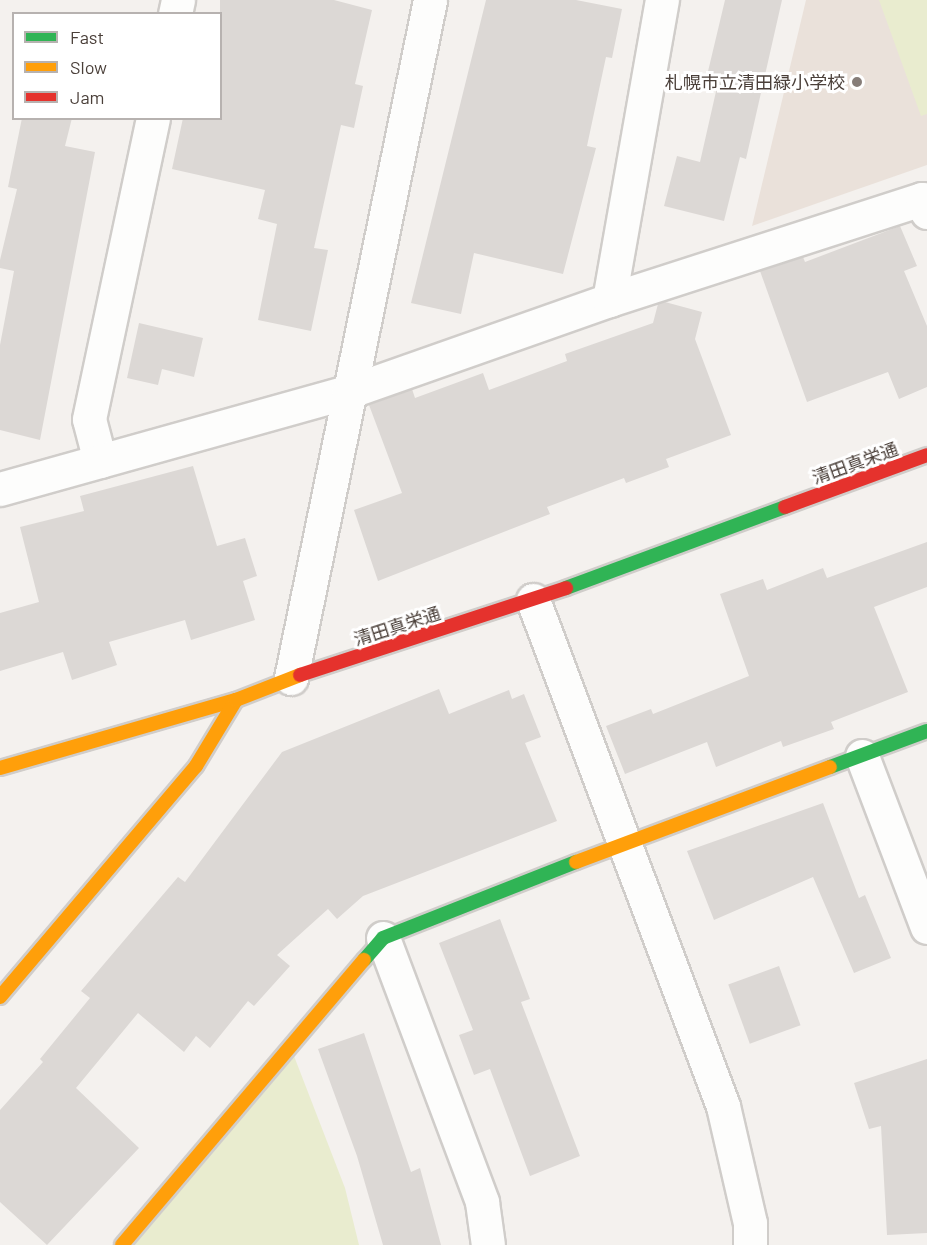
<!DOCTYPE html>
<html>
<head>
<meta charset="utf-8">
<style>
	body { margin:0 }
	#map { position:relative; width:927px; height:1245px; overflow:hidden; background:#f4f1ee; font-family:Barlow,"Noto Sans JP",sans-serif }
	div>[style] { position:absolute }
	.education>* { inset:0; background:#eae1da }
	.green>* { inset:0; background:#e9eccf }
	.building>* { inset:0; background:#dcd8d5; transform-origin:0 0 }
	.roads { filter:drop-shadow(2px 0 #d0cdca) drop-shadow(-2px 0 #d0cdca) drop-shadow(0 2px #d0cdca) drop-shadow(0 -2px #d0cdca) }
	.street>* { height:33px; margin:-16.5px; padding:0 16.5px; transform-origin:16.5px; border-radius:16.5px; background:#fdfdfc }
	.fast>* { height:14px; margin:-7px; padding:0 7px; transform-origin:7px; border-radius:7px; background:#30b455 }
	.slow>* { height:14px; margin:-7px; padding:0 7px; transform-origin:7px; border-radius:7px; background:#ff9f0a }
	.jam>* { height:14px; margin:-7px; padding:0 7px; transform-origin:7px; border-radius:7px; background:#e5322d }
	.dots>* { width:16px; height:16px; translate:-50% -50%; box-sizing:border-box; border:3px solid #fff; border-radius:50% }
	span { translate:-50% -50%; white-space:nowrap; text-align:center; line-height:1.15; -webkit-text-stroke:6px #fff; paint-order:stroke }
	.poi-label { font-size:18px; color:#4a3f39 }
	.right { translate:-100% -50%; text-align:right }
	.street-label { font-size:18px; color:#4a3f39 }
	.legend { position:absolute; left:12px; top:12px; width:210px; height:108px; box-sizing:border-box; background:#fff; border:2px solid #b7b2b0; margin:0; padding:8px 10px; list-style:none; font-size:18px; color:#4a3f39 }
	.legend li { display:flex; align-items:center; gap:12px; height:30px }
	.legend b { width:30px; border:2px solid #b7b2b0 }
</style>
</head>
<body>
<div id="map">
	<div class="education">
		<div style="clip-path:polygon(806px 0,927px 0,927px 165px,752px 226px)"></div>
	</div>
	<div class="green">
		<div style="clip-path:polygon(879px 0,927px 0,927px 114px,921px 116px)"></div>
		<div style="clip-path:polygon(294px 1056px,345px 1188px,359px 1245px,132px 1245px)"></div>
	</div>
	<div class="building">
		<div style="clip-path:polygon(220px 0,334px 0,372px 10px,355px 84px,363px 86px,354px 128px,341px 125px,314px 248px,328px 250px,311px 331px,258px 320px,277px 224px,258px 219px,265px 190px,172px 169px,183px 118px,220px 118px)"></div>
		<div style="clip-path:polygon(486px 0,576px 0,622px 9px,612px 58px,606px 57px,587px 146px,596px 148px,563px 274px,474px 253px,461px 314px,411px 303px)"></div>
		<div style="clip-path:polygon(725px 0,782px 0,746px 159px,740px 157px,724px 221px,664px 206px,677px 156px,700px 162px,717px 87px,705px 84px)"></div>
		<div style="clip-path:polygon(22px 118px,72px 118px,65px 146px,95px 152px,40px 440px,0 430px,0 345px,14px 271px,0 268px,0 260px,17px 189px,8px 187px)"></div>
		<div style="clip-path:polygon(900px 226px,917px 266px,904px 271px,927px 326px,927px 387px,899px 399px,888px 372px,807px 402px,760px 271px,803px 257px,805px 262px)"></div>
		<div style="clip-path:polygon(665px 302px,702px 312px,695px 339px,731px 435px,666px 459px,669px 467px,626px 483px,624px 478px,547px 507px,550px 514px,378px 581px,354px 510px,402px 493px,369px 405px,412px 389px,415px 398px,483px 373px,489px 390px,567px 361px,565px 354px,653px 323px,658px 304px)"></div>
		<div style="clip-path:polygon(139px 323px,203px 338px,194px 377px,162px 369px,158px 385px,127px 378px)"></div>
		<div style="clip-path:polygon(193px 466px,217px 546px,245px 538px,257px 576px,243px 581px,255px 620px,191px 640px,185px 620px,109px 642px,117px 665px,72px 680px,63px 652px,0 671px,0 613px,39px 602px,20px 527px,84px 511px,80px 496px)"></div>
		<div style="clip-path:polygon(927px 542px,927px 587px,874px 607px,908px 692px,831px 722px,834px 729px,783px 747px,781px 741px,716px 767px,707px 742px,625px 774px,606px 726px,651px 709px,653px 714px,749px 676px,720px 594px,763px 579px,767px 590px,823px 568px,827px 578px)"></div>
		<div style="clip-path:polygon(439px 689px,449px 714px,509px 690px,512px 699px,524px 694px,541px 737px,525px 743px,557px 821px,363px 896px,337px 919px,328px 909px,277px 955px,290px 966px,254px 1006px,248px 1001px,210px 1048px,196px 1036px,184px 1052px,138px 1013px,76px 1088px,139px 1148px,47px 1245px,0 1202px,0 1110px,43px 1062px,40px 1059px,90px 998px,81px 991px,178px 877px,185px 882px,282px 752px)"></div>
		<div style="clip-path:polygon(823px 803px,859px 898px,865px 895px,891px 958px,854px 973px,813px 877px,714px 920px,687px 851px)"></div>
		<div style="clip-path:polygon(500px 919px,530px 999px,521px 1002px,580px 1156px,530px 1176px,490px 1069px,474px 1075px,459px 1035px,473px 1030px,439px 943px)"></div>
		<div style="left:779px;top:966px;width:63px;height:54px;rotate:70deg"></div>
		<div style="clip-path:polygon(364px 1033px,411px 1172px,420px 1168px,441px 1245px,383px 1245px,357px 1156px,318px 1049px)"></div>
		<div style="clip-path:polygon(927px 1059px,927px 1233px,887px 1235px,881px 1126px,869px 1129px,854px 1083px)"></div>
	</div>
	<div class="roads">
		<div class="street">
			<div style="left:175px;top:14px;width:14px;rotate:-78deg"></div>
			<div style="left:609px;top:300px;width:305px;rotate:-80deg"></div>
			<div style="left:100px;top:461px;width:43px;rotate:-104.7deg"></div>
			<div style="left:89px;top:419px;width:308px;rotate:-78deg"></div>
			<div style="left:0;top:489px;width:361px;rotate:-15.6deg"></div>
			<div style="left:348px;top:392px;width:277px;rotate:-19.4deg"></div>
			<div style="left:609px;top:300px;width:329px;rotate:-17.9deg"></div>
			<div style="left:922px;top:199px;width:14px;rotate:69deg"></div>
			<div style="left:533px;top:600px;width:540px;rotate:69.42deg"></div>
			<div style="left:723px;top:1106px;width:120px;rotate:77deg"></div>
			<div style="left:750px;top:1223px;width:22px;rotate:90deg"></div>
			<div style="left:291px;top:678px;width:692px;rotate:-78.41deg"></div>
			<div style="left:862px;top:756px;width:183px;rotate:69.2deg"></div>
			<div style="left:383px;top:938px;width:282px;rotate:69.4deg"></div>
			<div style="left:482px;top:1202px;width:43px;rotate:82.1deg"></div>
		</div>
		<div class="fast">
			<div style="left:566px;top:588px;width:233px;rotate:-20.3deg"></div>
			<div style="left:830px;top:767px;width:103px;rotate:-20.4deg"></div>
			<div style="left:364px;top:960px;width:29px;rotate:-49deg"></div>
			<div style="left:383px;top:938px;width:207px;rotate:-21.5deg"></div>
		</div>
		<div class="slow">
			<div style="left:0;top:768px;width:246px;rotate:-16.1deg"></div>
			<div style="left:576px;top:862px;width:271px;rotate:-20.5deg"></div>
			<div style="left:0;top:997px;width:303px;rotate:-49.7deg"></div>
			<div style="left:196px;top:766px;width:77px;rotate:-58.8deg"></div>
			<div style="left:236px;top:700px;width:69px;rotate:-21.3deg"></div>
			<div style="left:122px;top:1245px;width:374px;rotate:-49.7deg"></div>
		</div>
		<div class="jam">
			<div style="left:785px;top:507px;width:151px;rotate:-20.1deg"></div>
			<div style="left:300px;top:675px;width:280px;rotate:-18.1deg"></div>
		</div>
	</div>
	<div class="dots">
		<div style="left:857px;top:82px;background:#867d78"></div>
	</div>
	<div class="poi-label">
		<span class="right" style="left:845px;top:82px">札幌市立清田緑小学校</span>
	</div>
	<div class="street-label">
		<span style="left:855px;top:463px;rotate:-20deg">清田真栄通</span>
		<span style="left:397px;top:626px;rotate:-18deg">清田真栄通</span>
	</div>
	<ul class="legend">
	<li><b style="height:8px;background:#30b455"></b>Fast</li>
	<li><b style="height:8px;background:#ff9f0a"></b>Slow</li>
	<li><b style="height:8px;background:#e5322d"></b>Jam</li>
	</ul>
</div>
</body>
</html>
